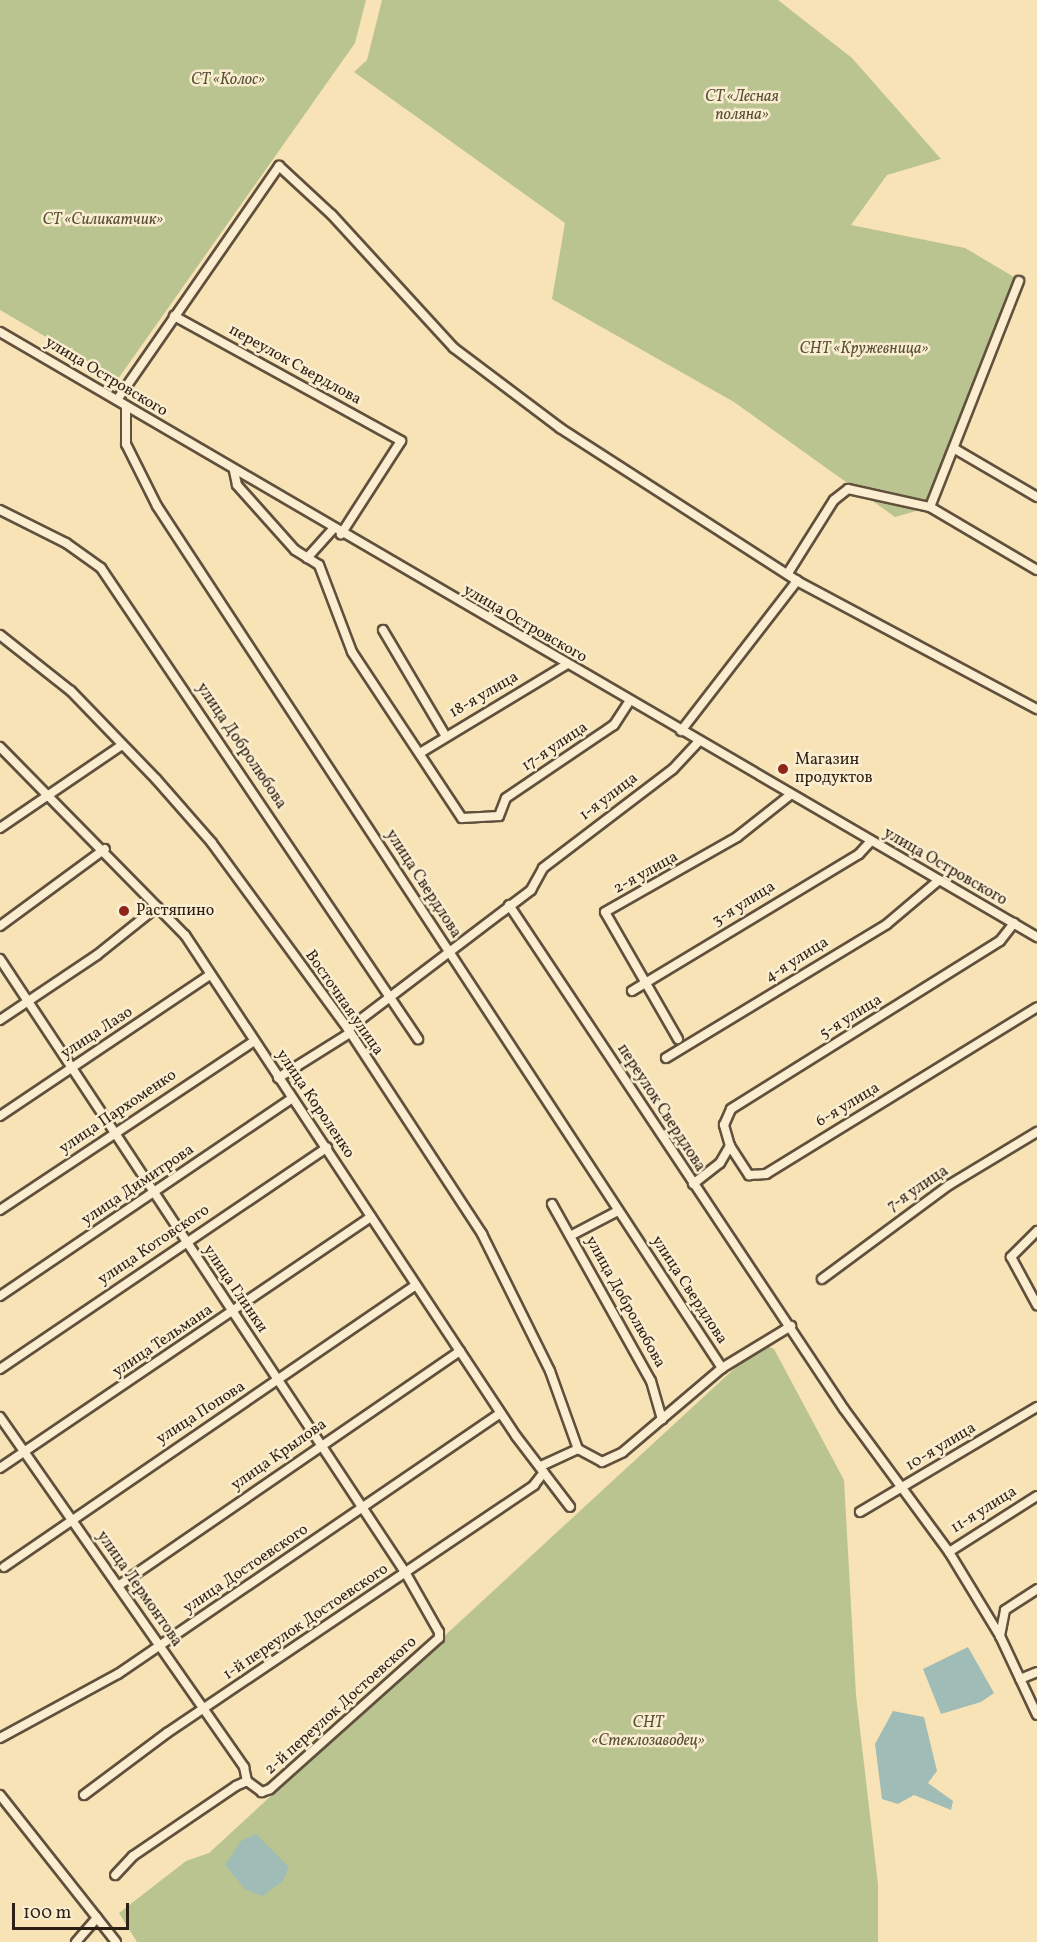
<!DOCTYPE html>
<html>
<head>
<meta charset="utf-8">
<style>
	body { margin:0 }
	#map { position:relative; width:1037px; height:1942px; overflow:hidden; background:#f8e3b6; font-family:Vollkorn,serif }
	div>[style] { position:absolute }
	.green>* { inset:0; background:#bac490 }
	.water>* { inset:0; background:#a0bcb7 }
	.roads { filter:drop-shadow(2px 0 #60503c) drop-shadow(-2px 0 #60503c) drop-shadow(0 2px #60503c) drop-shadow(0 -2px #60503c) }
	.minor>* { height:8px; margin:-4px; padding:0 4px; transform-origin:4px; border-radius:4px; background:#faedd0 }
	.dots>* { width:16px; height:16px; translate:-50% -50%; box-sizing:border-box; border:3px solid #faedd0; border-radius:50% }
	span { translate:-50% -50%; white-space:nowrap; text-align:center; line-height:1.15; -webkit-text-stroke:5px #faedd0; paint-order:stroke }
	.park-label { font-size:16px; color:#575138; font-style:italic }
	.street-label { font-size:16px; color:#2d1f13 }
	.poi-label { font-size:16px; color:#2d1f13 }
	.left { translate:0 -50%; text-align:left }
	.scale { position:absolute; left:12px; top:1903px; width:117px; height:27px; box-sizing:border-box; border:3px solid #2d1f13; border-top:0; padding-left:8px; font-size:18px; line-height:21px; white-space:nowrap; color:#2d1f13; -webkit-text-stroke:4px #faedd0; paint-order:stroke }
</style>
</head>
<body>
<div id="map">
	<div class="green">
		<div style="clip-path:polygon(0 0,366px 0,355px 43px,118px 379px,0 310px)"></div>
		<div style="clip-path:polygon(382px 0,778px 0,852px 58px,941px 159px,887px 175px,851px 225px,965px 248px,1014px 277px,930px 507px,895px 517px,734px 402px,552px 299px,565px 223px,354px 72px,367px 60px)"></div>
		<div style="clip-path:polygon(761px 1344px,774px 1349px,844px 1480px,856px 1695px,878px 1884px,878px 1942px,137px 1942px,119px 1913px,186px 1861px,209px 1853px)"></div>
	</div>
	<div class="water">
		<div style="clip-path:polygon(968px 1647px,994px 1693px,981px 1702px,941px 1714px,923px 1669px)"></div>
		<div style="clip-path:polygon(893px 1711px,924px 1717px,937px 1771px,928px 1783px,953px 1801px,951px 1810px,914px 1795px,898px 1804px,882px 1799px,875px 1744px)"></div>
		<div style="clip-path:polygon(256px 1834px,289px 1867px,283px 1881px,262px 1896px,245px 1889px,225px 1865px,241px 1841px)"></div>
	</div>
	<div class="roads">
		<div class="minor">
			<div style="left:174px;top:316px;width:259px;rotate:28.8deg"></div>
			<div style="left:401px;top:441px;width:111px;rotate:122.8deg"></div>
			<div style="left:0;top:332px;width:1201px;rotate:30.26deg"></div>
			<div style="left:117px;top:400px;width:285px;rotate:-55.3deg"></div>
			<div style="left:279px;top:166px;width:72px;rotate:42.8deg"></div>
			<div style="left:332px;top:215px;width:180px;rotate:47.5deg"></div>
			<div style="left:454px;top:348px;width:133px;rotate:37deg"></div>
			<div style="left:560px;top:428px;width:282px;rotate:32.8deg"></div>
			<div style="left:797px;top:581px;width:272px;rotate:28.1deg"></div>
			<div style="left:126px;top:406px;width:38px;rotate:90deg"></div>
			<div style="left:126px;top:444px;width:69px;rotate:63.4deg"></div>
			<div style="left:157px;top:506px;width:1031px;rotate:56.76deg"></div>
			<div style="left:955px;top:449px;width:95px;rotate:30.3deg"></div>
			<div style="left:234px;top:471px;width:14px;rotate:78deg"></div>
			<div style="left:237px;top:485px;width:87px;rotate:48.3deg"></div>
			<div style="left:295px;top:550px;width:28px;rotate:32deg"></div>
			<div style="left:319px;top:565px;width:93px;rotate:69.2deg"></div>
			<div style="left:352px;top:652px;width:199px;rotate:56.5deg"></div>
			<div style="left:462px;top:818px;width:37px;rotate:-3deg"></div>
			<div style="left:499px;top:816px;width:19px;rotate:-69deg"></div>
			<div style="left:506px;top:798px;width:130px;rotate:-34.1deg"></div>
			<div style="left:614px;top:725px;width:27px;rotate:-57deg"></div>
			<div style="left:930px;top:507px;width:243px;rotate:-68.5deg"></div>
			<div style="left:0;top:510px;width:74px;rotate:26.6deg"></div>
			<div style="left:66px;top:543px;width:43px;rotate:35.5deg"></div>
			<div style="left:101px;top:568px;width:568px;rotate:56.06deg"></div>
			<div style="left:307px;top:558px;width:39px;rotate:-48deg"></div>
			<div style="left:788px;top:573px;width:86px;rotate:-57.8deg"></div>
			<div style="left:834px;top:500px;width:18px;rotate:-38deg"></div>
			<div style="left:848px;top:489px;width:84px;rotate:12.4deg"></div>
			<div style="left:930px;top:507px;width:124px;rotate:30.5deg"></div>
			<div style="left:383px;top:630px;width:122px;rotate:59.4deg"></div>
			<div style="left:0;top:635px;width:90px;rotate:38.3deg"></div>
			<div style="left:71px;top:691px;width:122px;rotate:46deg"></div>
			<div style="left:156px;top:779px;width:85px;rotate:48.8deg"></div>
			<div style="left:212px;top:843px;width:230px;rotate:53.8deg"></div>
			<div style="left:348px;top:1029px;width:245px;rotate:56.8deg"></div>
			<div style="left:482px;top:1234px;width:153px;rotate:63.6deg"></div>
			<div style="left:550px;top:1371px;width:83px;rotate:70.3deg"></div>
			<div style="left:681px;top:731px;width:190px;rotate:-52.3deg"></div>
			<div style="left:0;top:747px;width:264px;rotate:45.5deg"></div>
			<div style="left:185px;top:935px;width:600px;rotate:56.55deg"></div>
			<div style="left:516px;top:1436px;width:89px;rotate:52.7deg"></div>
			<div style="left:420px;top:753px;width:170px;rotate:-31.1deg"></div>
			<div style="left:0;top:828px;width:148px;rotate:-34.2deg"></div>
			<div style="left:509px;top:905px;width:605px;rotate:56.39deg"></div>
			<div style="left:844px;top:1409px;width:177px;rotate:53.7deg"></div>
			<div style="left:949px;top:1552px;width:98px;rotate:58.7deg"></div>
			<div style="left:1000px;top:1636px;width:87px;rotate:64.9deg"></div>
			<div style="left:0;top:926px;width:130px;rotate:-36.3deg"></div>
			<div style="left:0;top:959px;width:735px;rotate:56.55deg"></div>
			<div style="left:405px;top:1572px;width:69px;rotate:60.5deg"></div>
			<div style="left:439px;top:1632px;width:6px;rotate:90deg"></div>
			<div style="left:439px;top:1638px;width:227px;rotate:138.2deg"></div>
			<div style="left:270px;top:1789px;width:9px;rotate:159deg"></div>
			<div style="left:262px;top:1792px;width:19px;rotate:-144deg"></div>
			<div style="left:247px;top:1781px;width:12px;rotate:156deg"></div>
			<div style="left:236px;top:1786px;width:125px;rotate:145.8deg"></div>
			<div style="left:133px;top:1856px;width:26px;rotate:133deg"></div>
			<div style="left:632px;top:991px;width:265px;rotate:-31.1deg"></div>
			<div style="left:859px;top:854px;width:18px;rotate:-47deg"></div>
			<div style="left:0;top:1020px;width:117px;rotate:-33.8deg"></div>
			<div style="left:97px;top:955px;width:77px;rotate:-38.7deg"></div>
			<div style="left:348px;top:1029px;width:230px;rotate:-37.2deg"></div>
			<div style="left:531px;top:890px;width:25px;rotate:-61deg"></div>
			<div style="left:543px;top:868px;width:163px;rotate:-37.3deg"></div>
			<div style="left:673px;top:769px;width:38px;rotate:-47deg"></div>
			<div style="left:678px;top:1039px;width:146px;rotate:-119.9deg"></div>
			<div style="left:605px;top:912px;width:152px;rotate:-29.6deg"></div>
			<div style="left:737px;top:837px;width:68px;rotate:-38.4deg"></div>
			<div style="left:666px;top:1058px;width:258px;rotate:-31.2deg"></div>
			<div style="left:887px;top:924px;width:68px;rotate:-40.2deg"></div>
			<div style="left:278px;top:1078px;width:85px;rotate:-32deg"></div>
			<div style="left:0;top:1116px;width:253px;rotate:-33.9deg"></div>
			<div style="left:730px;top:1146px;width:22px;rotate:-106deg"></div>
			<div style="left:724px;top:1125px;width:17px;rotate:-66deg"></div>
			<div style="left:731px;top:1109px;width:317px;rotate:-32deg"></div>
			<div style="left:1000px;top:941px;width:23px;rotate:-52deg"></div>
			<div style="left:693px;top:1184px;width:34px;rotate:-38deg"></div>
			<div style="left:720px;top:1163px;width:20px;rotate:-60deg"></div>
			<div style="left:730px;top:1146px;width:35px;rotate:57deg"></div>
			<div style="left:749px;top:1175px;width:17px;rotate:-3deg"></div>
			<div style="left:766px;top:1174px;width:318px;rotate:-31.6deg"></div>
			<div style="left:552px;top:1204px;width:203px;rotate:60.8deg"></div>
			<div style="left:651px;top:1381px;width:40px;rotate:74deg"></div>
			<div style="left:0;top:1210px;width:305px;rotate:-33.6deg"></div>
			<div style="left:1037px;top:1231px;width:37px;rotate:135deg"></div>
			<div style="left:1011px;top:1257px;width:55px;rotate:61.6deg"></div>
			<div style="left:572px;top:1235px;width:52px;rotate:-27.6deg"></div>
			<div style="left:822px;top:1279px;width:158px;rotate:-36.5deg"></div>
			<div style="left:949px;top:1185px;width:103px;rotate:-31.1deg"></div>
			<div style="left:0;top:1296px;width:353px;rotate:-34.1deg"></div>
			<div style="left:0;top:1369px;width:395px;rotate:-34.1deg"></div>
			<div style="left:0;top:1417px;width:427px;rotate:55.1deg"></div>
			<div style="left:244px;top:1767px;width:14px;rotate:78deg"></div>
			<div style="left:541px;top:1466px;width:41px;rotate:-24.7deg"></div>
			<div style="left:578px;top:1449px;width:27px;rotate:28deg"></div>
			<div style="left:602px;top:1462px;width:23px;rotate:-25deg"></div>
			<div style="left:623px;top:1452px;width:130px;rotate:-40.3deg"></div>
			<div style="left:722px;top:1368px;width:81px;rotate:-31.3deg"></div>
			<div style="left:0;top:1468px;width:448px;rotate:-34.1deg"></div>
			<div style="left:860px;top:1512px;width:206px;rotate:-30.7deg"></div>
			<div style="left:949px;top:1552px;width:104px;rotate:-32.5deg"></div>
			<div style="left:4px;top:1567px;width:499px;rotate:-34.4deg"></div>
			<div style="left:118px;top:1586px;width:415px;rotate:-34.5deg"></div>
			<div style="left:1000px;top:1636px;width:26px;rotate:-79deg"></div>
			<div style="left:1005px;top:1610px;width:38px;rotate:-33deg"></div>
			<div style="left:1020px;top:1679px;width:18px;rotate:-22deg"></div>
			<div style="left:0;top:1738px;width:134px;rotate:-28.5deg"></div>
			<div style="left:118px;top:1674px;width:463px;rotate:-34.3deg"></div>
			<div style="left:0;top:1795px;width:187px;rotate:51.7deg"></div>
			<div style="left:84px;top:1795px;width:104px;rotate:-36.8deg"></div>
			<div style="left:167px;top:1733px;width:443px;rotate:-34deg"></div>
			<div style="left:534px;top:1485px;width:16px;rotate:-52deg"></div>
			<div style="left:76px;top:1942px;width:32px;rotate:-49deg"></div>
		</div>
	</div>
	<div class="dots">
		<div style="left:783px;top:769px;background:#8f2418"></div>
		<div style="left:124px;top:911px;background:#8f2418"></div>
	</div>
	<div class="park-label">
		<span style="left:228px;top:80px">СТ «Колос»</span>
		<span style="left:742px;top:106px">СТ «Лесная<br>поляна»</span>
		<span style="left:103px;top:220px">СТ «Силикатчик»</span>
		<span style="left:864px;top:349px">СНТ «Кружевница»</span>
		<span style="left:648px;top:1732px">СНТ<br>«Стеклозаводец»</span>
	</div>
	<div class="street-label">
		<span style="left:295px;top:365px;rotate:29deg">переулок Свердлова</span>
		<span style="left:106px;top:377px;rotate:31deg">улица Островского</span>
		<span style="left:525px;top:624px;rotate:30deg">улица Островского</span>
		<span style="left:484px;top:695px;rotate:-30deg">18-я улица</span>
		<span style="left:241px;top:746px;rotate:56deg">улица Добролюбова</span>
		<span style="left:555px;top:747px;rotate:-34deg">17-я улица</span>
		<span style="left:609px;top:797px;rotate:-37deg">1-я улица</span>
		<span style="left:945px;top:867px;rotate:30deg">улица Островского</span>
		<span style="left:646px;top:873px;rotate:-29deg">2-я улица</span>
		<span style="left:423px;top:884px;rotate:57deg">улица Свердлова</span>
		<span style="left:744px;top:904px;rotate:-32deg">3-я улица</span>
		<span style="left:797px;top:960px;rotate:-32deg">4-я улица</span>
		<span style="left:344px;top:1003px;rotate:55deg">Восточная улица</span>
		<span style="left:851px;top:1017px;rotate:-32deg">5-я улица</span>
		<span style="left:97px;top:1033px;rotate:-33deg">улица Лазо</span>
		<span style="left:315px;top:1104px;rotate:56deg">улица Короленко</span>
		<span style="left:848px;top:1105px;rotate:-31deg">6-я улица</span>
		<span style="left:661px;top:1108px;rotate:57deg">переулок Свердлова</span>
		<span style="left:118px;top:1112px;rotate:-34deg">улица Пархоменко</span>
		<span style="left:138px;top:1185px;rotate:-34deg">улица Димитрова</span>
		<span style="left:918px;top:1189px;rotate:-34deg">7-я улица</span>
		<span style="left:154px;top:1245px;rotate:-34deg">улица Котовского</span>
		<span style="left:235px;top:1289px;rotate:56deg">улица Глинки</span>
		<span style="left:689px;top:1290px;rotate:57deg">улица Свердлова</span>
		<span style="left:625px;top:1302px;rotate:61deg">улица Добролюбова</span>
		<span style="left:163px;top:1341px;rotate:-34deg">улица Тельмана</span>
		<span style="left:201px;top:1413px;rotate:-33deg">улица Попова</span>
		<span style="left:941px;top:1447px;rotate:-31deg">10-я улица</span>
		<span style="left:279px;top:1455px;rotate:-35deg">улица Крылова</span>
		<span style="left:984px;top:1510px;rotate:-32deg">11-я улица</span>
		<span style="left:246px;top:1569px;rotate:-34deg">улица Достоевского</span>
		<span style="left:139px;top:1589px;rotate:55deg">улица Лермонтова</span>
		<span style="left:306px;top:1622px;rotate:-34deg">1-й переулок Достоевского</span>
		<span style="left:341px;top:1706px;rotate:-42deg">2-й переулок Достоевского</span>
	</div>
	<div class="poi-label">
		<span class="left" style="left:795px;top:769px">Магазин<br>продуктов</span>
		<span class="left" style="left:136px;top:911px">Растяпино</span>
	</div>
	<div class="scale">100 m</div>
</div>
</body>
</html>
